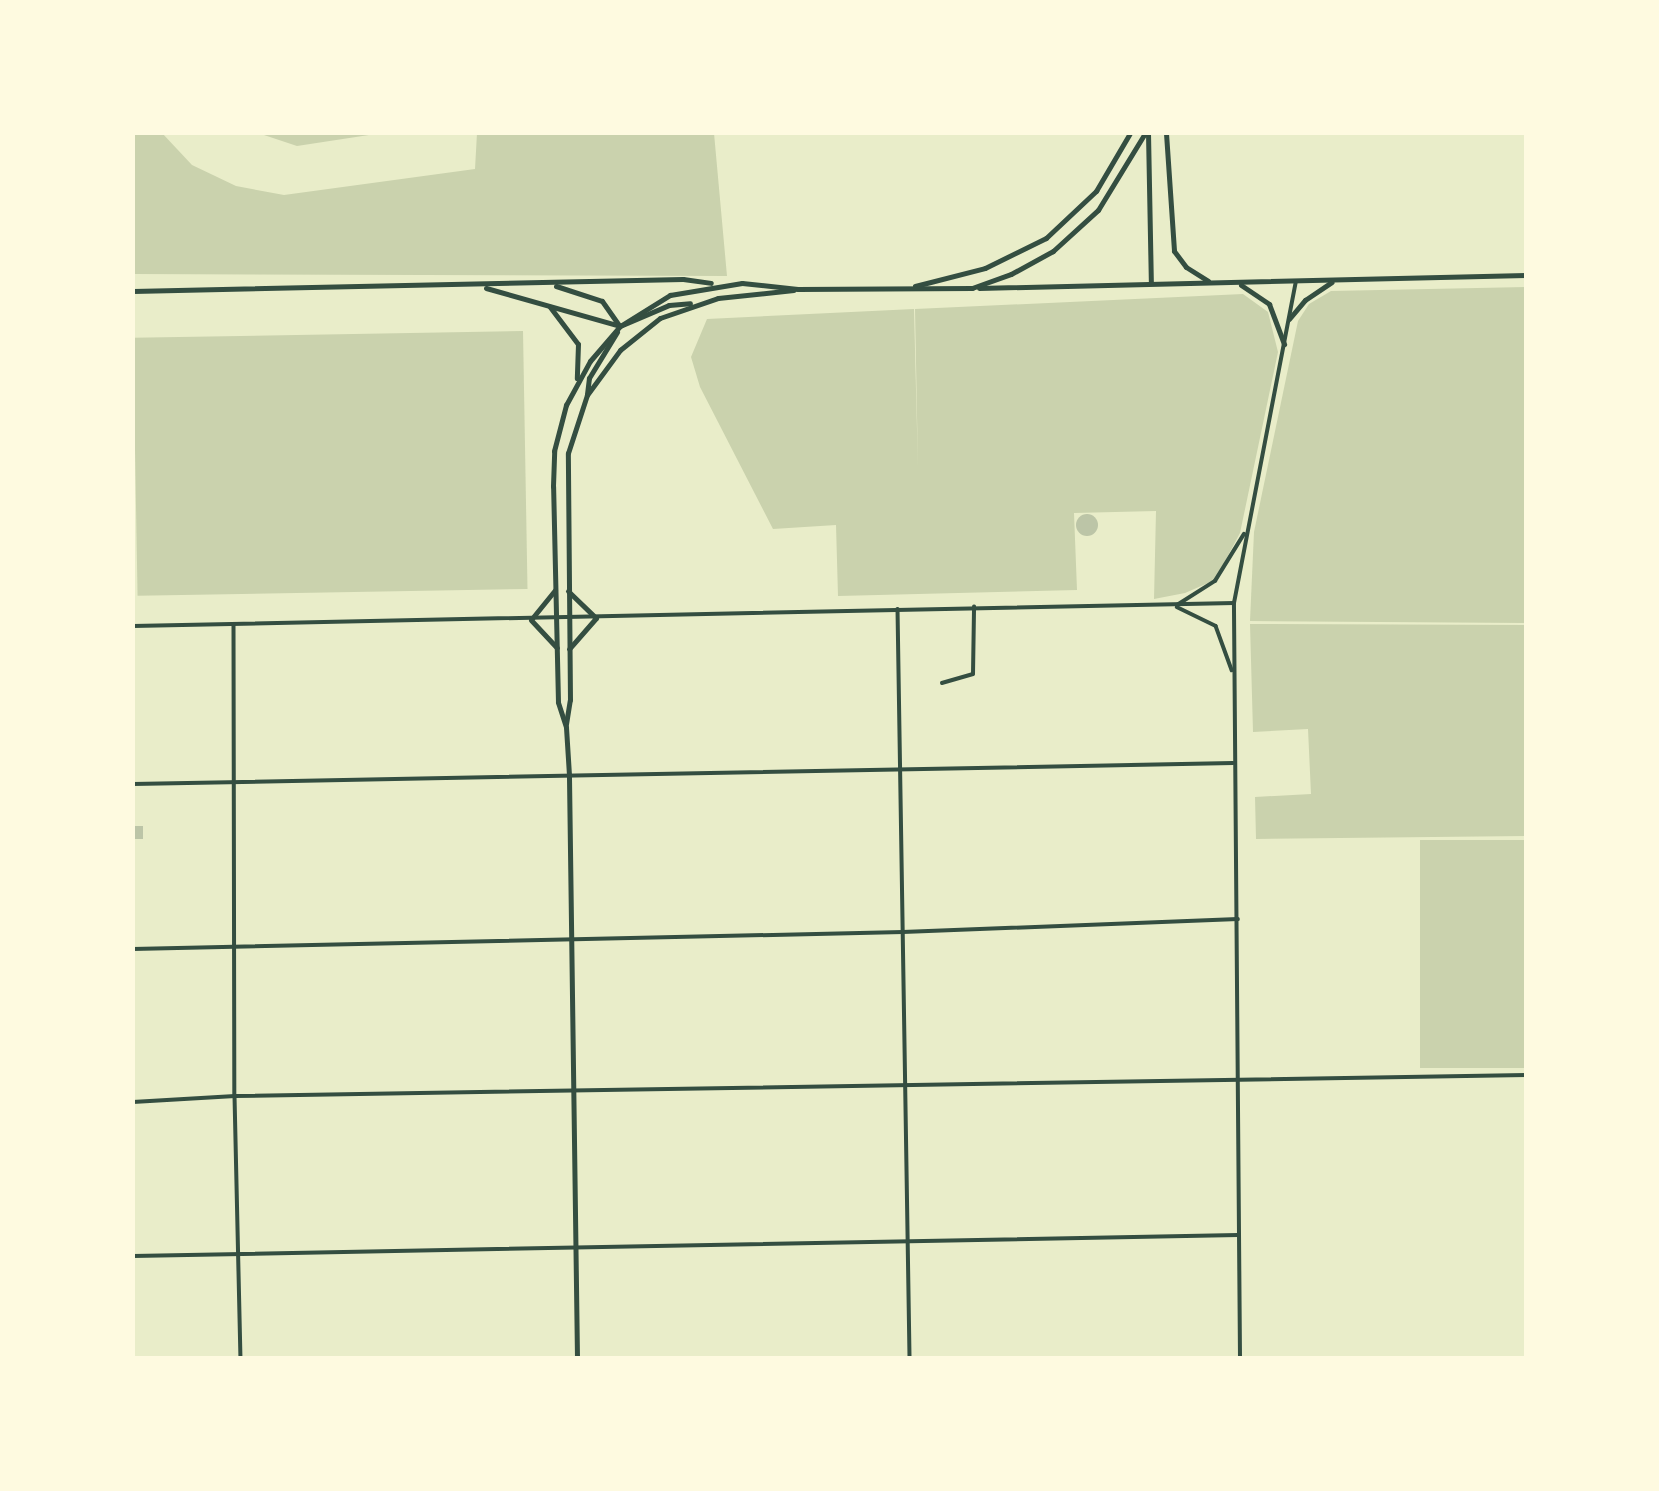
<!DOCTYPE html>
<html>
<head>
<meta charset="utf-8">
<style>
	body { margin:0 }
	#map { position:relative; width:1659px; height:1491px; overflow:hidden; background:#e9edc9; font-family:"Work Sans",sans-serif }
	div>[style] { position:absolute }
	.green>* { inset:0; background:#cad2ad; transform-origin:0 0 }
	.building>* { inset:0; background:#bcc5a7; transform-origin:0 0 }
	.round { border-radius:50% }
	.minor>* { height:3.5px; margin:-1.75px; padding:0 1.75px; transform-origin:1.75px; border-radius:1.75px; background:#344e41 }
	.secondary>* { height:5px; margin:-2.5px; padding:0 2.5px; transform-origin:2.5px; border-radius:2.5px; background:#344e41 }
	span { translate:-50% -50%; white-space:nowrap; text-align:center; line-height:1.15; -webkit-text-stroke:7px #fefae0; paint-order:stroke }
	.frame { position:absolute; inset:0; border:135px solid #fefae0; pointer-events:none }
</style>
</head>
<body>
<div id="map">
	<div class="green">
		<div style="clip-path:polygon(133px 133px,162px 133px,192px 165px,236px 186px,284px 195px,475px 169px,477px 133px,714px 133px,727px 276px,133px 274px)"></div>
		<div style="clip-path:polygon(258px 133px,382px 133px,297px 146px)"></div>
		<div style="clip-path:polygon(1526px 287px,1526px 623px,1250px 621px,1254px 532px,1298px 321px,1309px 304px,1331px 291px)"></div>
		<div style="clip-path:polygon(1243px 294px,1268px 312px,1278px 352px,1240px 533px,1215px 580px,1185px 593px,1154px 599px,1156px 511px,1074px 513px,1077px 590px,838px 596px,836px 525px,773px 529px,700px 387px,691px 357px,707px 319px,914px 309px,918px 469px,915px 309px)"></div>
		<div style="left:523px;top:331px;width:258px;height:390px;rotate:89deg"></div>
		<div style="clip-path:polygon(1250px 624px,1526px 625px,1526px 836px,1256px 839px,1255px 797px,1311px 794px,1308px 729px,1253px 732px)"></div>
		<div style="left:1526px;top:840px;width:228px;height:106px;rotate:90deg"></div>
	</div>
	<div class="building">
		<div class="round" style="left:1076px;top:514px;width:22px;height:22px"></div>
		<div style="left:133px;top:826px;width:10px;height:13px"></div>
	</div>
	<div class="minor">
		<div style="left:1177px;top:605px;width:45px;rotate:-32.3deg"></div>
		<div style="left:1215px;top:581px;width:55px;rotate:-58.3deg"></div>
		<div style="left:1177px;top:607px;width:43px;rotate:26deg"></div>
		<div style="left:1216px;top:626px;width:47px;rotate:70deg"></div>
		<div style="left:898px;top:609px;width:749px;rotate:89.08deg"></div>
		<div style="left:234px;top:625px;width:471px;rotate:89.9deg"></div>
		<div style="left:235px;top:1096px;width:262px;rotate:88.7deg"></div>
		<div style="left:133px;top:626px;width:1101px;rotate:-1.2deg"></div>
		<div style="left:942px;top:683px;width:32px;rotate:-16deg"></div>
		<div style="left:973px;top:674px;width:67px;rotate:-89.1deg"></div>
		<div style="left:133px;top:784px;width:1100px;rotate:-1.09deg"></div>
		<div style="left:133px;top:949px;width:770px;rotate:-1.26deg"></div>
		<div style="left:903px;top:932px;width:335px;rotate:-2.2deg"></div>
		<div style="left:133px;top:1102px;width:102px;rotate:-3.4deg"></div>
		<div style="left:235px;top:1096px;width:1291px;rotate:-0.93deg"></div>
		<div style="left:133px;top:1256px;width:1105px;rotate:-1.09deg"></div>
		<div style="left:1240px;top:1358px;width:755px;rotate:-90.46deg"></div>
		<div style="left:1234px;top:603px;width:327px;rotate:-79.1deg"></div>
	</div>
	<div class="secondary">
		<div style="left:1148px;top:133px;width:150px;rotate:88.9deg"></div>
		<div style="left:1166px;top:133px;width:118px;rotate:86.1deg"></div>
		<div style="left:1174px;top:251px;width:20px;rotate:53deg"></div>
		<div style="left:1186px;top:267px;width:26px;rotate:32deg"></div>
		<div style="left:1241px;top:285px;width:34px;rotate:34deg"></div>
		<div style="left:1269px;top:304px;width:43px;rotate:69.4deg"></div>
		<div style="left:556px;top:286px;width:48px;rotate:18.1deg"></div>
		<div style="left:602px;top:301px;width:29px;rotate:55deg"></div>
		<div style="left:915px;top:286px;width:72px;rotate:-14.4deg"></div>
		<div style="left:985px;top:268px;width:68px;rotate:-26.2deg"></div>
		<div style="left:1046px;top:238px;width:69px;rotate:-43.2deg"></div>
		<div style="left:1096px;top:191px;width:67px;rotate:-59.6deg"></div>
		<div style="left:486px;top:288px;width:139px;rotate:15.8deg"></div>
		<div style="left:620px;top:326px;width:53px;rotate:-23.2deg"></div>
		<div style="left:669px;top:305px;width:21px;rotate:-5deg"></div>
		<div style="left:979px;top:288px;width:547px;rotate:-1.36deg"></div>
		<div style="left:133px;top:291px;width:550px;rotate:-1.25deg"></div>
		<div style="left:683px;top:279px;width:28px;rotate:8deg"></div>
		<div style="left:550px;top:307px;width:46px;rotate:52.9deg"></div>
		<div style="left:578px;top:344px;width:34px;rotate:92deg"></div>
		<div style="left:1289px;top:319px;width:25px;rotate:-50deg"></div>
		<div style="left:1305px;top:300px;width:32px;rotate:-34deg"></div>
		<div style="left:587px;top:394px;width:16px;rotate:-83deg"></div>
		<div style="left:589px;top:378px;width:54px;rotate:-58.7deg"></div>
		<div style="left:555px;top:590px;width:38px;rotate:129deg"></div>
		<div style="left:531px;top:620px;width:38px;rotate:47deg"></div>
		<div style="left:568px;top:591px;width:39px;rotate:44deg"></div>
		<div style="left:596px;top:618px;width:41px;rotate:131.1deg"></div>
		<div style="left:566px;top:724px;width:24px;rotate:-81deg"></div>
		<div style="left:570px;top:700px;width:247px;rotate:-90.5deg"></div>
		<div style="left:568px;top:453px;width:61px;rotate:-71.9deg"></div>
		<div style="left:587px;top:395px;width:56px;rotate:-53.7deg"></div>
		<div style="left:620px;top:350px;width:51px;rotate:-38.7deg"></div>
		<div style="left:660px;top:318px;width:61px;rotate:-19deg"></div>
		<div style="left:718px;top:298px;width:76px;rotate:-6deg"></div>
		<div style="left:577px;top:1358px;width:583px;rotate:-90.79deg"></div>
		<div style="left:569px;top:775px;width:48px;rotate:-93.6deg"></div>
		<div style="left:566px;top:727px;width:26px;rotate:-108deg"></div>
		<div style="left:558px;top:702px;width:216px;rotate:-91.3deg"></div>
		<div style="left:553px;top:486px;width:35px;rotate:-88deg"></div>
		<div style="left:554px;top:451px;width:48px;rotate:-75.4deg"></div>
		<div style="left:566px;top:405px;width:50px;rotate:-61.4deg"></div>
		<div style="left:590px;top:361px;width:46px;rotate:-49.4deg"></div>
		<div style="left:620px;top:326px;width:59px;rotate:-31.8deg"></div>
		<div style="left:670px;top:295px;width:73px;rotate:-9.5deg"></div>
		<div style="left:742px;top:283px;width:56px;rotate:6.1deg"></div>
		<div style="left:798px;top:289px;width:174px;rotate:-0.3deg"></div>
		<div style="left:972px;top:288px;width:41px;rotate:-19.7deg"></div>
		<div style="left:1011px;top:274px;width:48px;rotate:-28.7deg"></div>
		<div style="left:1053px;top:251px;width:61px;rotate:-42.3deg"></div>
		<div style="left:1098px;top:210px;width:90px;rotate:-58.6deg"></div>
	</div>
	<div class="frame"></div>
</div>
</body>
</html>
